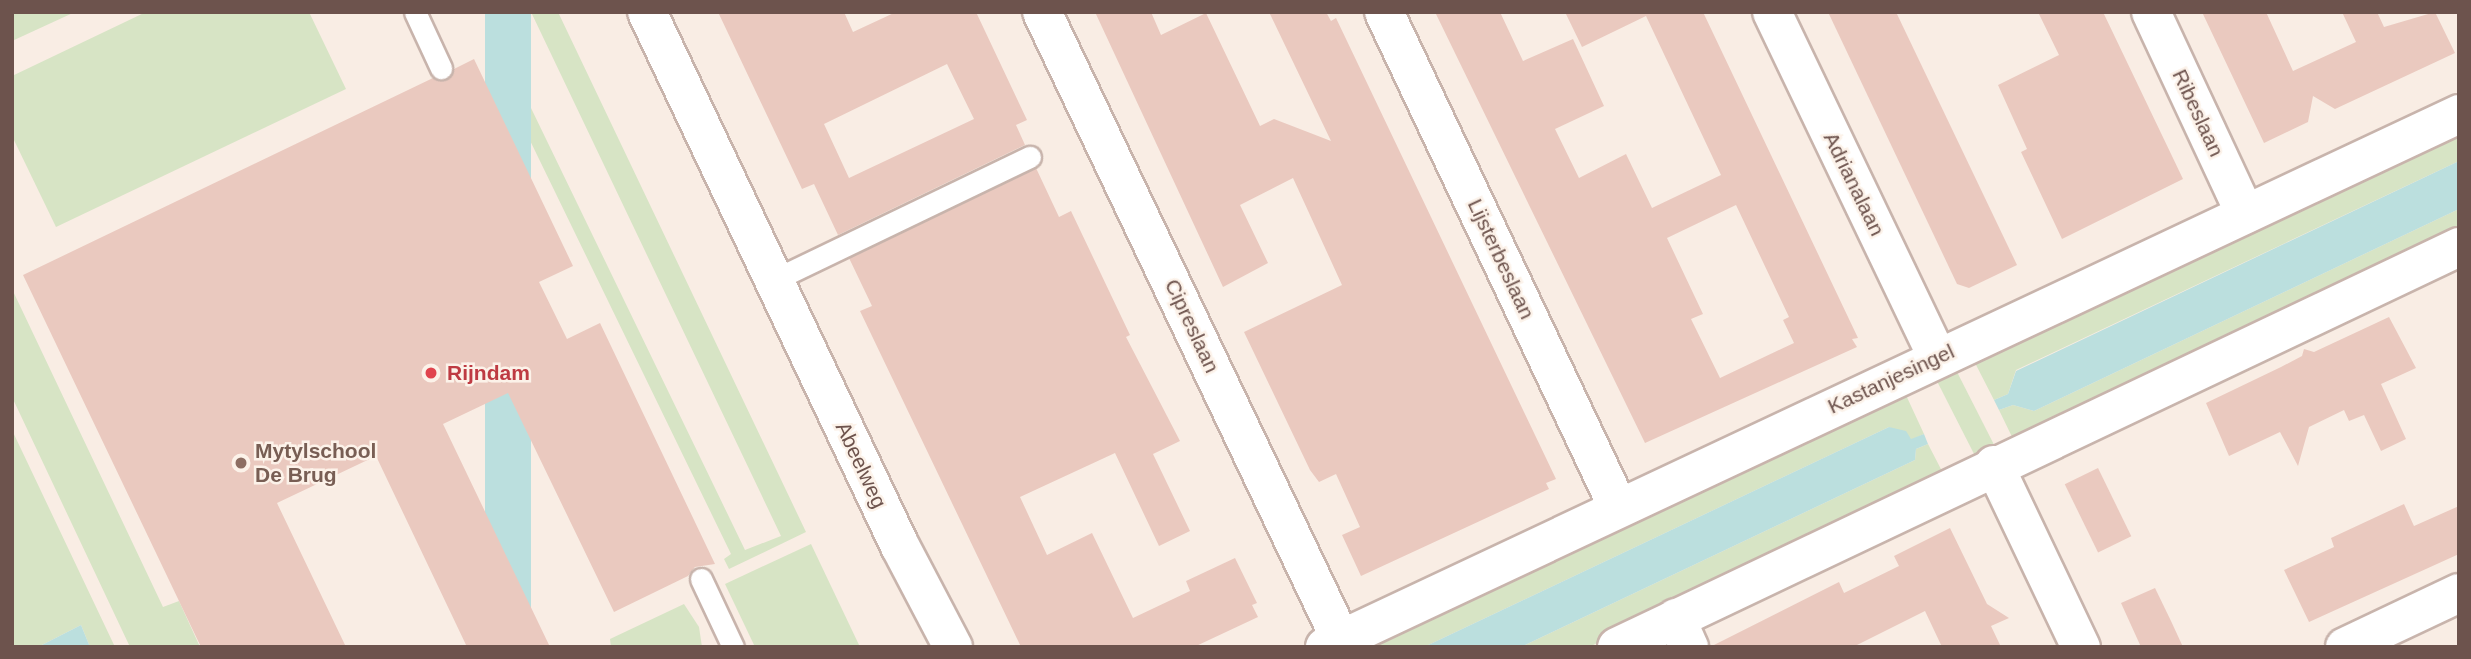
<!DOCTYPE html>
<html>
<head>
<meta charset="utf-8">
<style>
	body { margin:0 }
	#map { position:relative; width:2471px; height:659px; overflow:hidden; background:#f9ede4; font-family:Helvetica,sans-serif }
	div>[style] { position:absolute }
	.green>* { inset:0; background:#d7e4c5; transform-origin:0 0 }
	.water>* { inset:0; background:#bbdfde; transform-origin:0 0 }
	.building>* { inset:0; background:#eac9bf; transform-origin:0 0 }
	.roads { filter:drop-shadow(2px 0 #c8b4ac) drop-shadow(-2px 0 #c8b4ac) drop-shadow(0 2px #c8b4ac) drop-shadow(0 -2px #c8b4ac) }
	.lane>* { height:21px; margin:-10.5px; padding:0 10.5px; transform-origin:10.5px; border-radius:10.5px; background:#fff }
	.street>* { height:38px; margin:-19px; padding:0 19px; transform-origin:19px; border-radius:19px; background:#fff }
	.secondary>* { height:38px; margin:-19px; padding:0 19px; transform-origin:19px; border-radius:19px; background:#fff }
	.dots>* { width:19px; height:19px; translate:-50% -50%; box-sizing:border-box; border:4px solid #fcf2e9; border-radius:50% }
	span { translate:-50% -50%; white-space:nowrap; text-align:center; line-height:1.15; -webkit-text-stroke:5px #fcf2e9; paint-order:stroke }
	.street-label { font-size:21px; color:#6d534d }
	.health-label { font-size:21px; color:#be3a42; font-weight:700 }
	.left { translate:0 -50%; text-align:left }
	.education-label { font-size:21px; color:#785e54; font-weight:700 }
	.frame { position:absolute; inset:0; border:14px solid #6d534d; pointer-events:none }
</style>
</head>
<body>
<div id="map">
	<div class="green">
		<div style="clip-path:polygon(12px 12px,75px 12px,12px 41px)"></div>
		<div style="clip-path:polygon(146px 12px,309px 12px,346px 89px,56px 227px,12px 136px,12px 76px)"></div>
		<div style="clip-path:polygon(531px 12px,558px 12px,806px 532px,729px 569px,724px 559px,731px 554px,487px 52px,501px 46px,745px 550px,781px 536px)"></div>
		<div style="clip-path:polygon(2459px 128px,2459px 161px,2016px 370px,2008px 394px,1994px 400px,1973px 359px)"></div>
		<div style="clip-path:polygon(2459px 209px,2459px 232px,2014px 441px,1999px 410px,2013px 405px,2034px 411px)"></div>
		<div style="clip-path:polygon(12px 289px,163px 607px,179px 601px,200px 647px,130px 647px,12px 397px)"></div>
		<div style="left:1956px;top:370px;width:88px;height:22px;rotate:63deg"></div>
		<div style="clip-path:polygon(1905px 393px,1924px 434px,1911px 440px,1889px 427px,1424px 647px,1364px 647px)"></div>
		<div style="clip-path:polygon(12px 430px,115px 647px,90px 647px,81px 625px,38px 647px,12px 647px)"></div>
		<div style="clip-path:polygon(1928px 444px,1944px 475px,1589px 647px,1521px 647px,1915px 460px,1916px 449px)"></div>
		<div style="clip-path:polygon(811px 544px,860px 647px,755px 647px,725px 584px)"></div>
		<div style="clip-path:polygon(684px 604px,699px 627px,702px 647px,611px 647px,610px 639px)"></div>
	</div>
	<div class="water">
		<div style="left:485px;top:12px;width:46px;height:598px"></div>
		<div style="clip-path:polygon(2459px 161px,2459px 209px,2034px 411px,2013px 405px,1999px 410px,1994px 400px,2008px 394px,2016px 371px)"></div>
		<div style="clip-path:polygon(1889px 427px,1906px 431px,1911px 439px,1924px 434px,1928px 444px,1916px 449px,1915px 460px,1521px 647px,1424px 647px)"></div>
		<div style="clip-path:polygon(81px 625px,90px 647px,38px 647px)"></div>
	</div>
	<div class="building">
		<div style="clip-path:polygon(evenodd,718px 12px,844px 12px,853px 32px,896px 12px,976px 12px,1027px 120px,1016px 125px,1025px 145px,838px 235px,814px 184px,802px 189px,718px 12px,947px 64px,974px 119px,849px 178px,824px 124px,947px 64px)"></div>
		<div style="clip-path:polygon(1095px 12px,1151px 12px,1161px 35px,1206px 13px,1260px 126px,1274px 119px,1331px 141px,1269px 12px,1326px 12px,1331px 21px,1336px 18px,1556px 479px,1546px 483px,1549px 489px,1361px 576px,1342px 535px,1360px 527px,1336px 474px,1319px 482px,1310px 470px,1244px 332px,1342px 285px,1293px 178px,1240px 205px,1268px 263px,1223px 287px)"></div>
		<div style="clip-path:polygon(evenodd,1435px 12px,1500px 12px,1523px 61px,1573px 39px,1604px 106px,1555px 129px,1579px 178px,1626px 154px,1652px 208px,1721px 175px,1646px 16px,1582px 47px,1565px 12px,1703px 12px,1858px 338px,1852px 339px,1857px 347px,1645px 443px,1435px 12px,1736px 205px,1789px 317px,1783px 320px,1794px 343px,1720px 378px,1691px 319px,1703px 314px,1667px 238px,1736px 205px)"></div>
		<div style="clip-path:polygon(1828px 12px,1896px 12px,2017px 265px,1969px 288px,1957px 284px)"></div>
		<div style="clip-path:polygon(2038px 12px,2103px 12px,2183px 179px,2062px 239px,2021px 152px,2027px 149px,1998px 85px,2059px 55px)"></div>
		<div style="clip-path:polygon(2202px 12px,2266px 12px,2293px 71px,2356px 42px,2342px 12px,2377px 12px,2384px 27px,2435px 12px,2455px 53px,2335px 109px,2313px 96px,2308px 122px,2264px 143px)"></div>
		<div style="clip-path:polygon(474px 59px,573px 266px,539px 282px,567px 339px,600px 323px,715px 564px,695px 567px,688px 576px,614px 612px,508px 393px,443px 424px,550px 647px,467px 647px,376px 456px,277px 503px,346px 647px,201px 647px,23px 275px,433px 78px,447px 80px,454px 69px)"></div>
		<div style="clip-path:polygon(1036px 168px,1059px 217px,1071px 211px,1130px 335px,1126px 337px,1180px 441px,1153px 454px,1190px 531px,1159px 546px,1115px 453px,1020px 497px,1047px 555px,1092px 533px,1133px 618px,1190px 591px,1186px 581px,1235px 558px,1257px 603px,1252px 605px,1258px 617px,1194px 647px,1021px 647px,860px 311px,872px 306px,849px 258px)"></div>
		<div style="clip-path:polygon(2389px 317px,2416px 368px,2381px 384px,2406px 439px,2381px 451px,2364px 415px,2349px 421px,2344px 410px,2309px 427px,2298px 466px,2280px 432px,2229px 456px,2206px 403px,2281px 367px,2302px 356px,2304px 349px,2314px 352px)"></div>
		<div style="left:2098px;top:468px;width:76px;height:37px;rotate:64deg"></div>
		<div style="clip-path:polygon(2404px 504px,2414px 526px,2459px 506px,2459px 554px,2309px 622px,2284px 570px,2334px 547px,2331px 538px)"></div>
		<div style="clip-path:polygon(1950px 528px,1987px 604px,2009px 618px,1991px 626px,2001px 647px,1942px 647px,1925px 611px,1853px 647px,1710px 647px,1839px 582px,1844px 593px,1899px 566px,1894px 556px)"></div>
		<div style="clip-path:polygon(2155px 588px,2171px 621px,2183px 647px,2141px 647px,2121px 603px)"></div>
	</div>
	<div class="roads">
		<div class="lane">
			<div style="left:415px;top:12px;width:62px;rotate:65.1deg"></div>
			<div style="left:774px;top:280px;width:284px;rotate:-25.7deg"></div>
			<div style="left:701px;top:579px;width:75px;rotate:64.8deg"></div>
		</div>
		<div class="street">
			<div style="left:1042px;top:12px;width:696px;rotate:64.54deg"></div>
			<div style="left:1384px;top:12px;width:548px;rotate:64.7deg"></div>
			<div style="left:1772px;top:12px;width:382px;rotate:64.4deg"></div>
			<div style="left:2151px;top:12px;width:223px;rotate:65deg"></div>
			<div style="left:1676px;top:618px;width:32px;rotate:66deg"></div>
			<div style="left:2345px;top:647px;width:126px;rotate:-25.3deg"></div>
		</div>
		<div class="secondary">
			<div style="left:647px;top:12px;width:591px;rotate:64.65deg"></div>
			<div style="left:900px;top:546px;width:114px;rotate:62.3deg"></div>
			<div style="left:1994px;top:465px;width:202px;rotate:64.5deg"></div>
			<div style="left:1325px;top:647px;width:1253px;rotate:-25.17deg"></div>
			<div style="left:1617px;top:647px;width:932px;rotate:-25.41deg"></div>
		</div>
	</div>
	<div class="dots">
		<div style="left:431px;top:373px;background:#e0444e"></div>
		<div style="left:241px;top:463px;background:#8d6e63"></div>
	</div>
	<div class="street-label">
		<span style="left:2198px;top:113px;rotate:65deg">Ribeslaan</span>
		<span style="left:1854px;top:184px;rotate:64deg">Adrianalaan</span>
		<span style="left:1501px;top:259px;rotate:65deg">Lijsterbeslaan</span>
		<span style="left:1192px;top:326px;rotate:65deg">Cipreslaan</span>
		<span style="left:1891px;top:379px;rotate:-25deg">Kastanjesingel</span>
		<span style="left:861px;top:465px;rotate:65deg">Abeelweg</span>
	</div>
	<div class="health-label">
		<span class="left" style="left:447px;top:373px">Rijndam</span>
	</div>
	<div class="education-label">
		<span class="left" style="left:255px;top:463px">Mytylschool<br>De Brug</span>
	</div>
	<div class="frame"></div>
</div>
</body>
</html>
